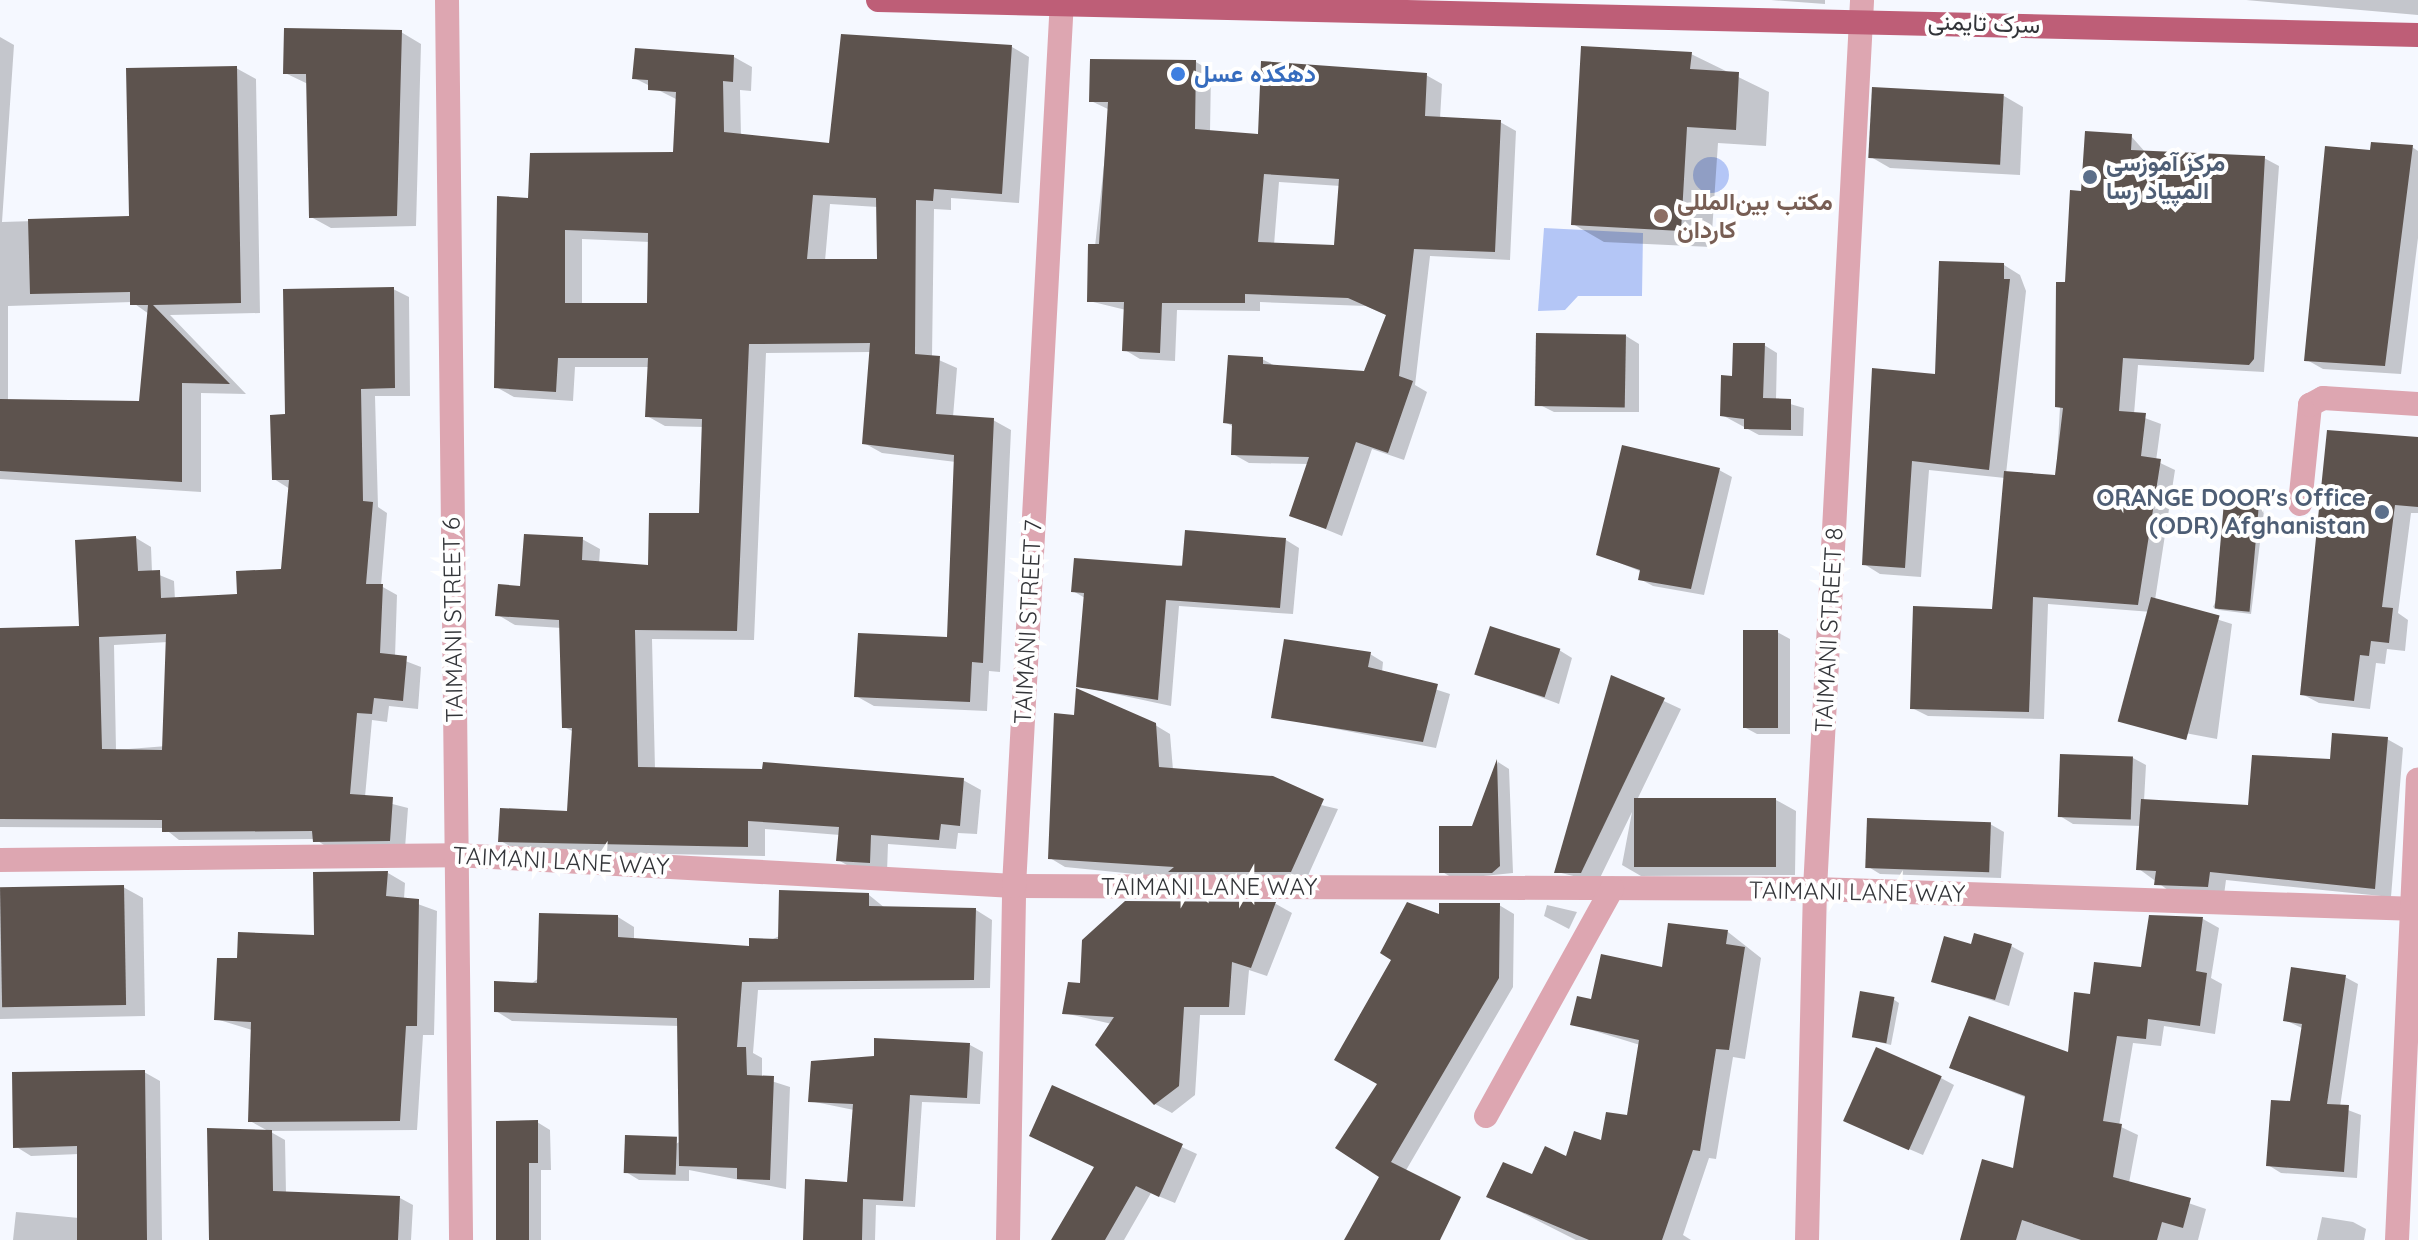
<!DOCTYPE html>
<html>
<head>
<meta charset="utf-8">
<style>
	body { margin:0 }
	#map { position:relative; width:2418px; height:1240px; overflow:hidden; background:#f5f8ff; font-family:Quicksand,Vazirmatn,sans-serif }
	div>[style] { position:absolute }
	.green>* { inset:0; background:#b4c6f6 }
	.round { border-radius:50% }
	.shadow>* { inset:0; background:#0003 }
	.building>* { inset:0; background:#5d534e; transform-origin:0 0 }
	.minor>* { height:24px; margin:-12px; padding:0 12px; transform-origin:12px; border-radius:12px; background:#dda6b1 }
	.major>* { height:24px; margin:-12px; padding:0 12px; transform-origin:12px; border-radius:12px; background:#be5e77 }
	.dots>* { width:22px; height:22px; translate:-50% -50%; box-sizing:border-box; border:4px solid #fff; border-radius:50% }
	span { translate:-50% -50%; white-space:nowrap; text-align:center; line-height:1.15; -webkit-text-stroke:8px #fff; paint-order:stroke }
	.street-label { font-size:24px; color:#333539 }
	.shop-label { font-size:24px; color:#366cbe; font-weight:700 }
	.left { translate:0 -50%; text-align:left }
	.service-label { font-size:24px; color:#4e5e75; font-weight:700 }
	.right { translate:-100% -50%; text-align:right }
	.education-label { font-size:24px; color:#785e54; font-weight:700 }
</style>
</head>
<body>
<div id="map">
	<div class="green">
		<div class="round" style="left:1693px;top:157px;width:36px;height:36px"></div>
		<div style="clip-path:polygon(1544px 228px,1643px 233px,1642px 296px,1578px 296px,1565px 310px,1538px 311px)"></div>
	</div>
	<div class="shadow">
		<div style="clip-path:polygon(1771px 0,1825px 0,1825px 4px)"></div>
		<div style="clip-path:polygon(2246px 0,2418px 0,2418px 15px)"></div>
		<div style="clip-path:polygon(401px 32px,421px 44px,416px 226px,331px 228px,311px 217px,308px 84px,285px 73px)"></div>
		<div style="clip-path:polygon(evenodd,0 37px,14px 45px,2px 222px,131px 218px,236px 68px,256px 79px,260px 313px,170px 315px,246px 394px,201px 393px,201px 492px,0 479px,0 37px,132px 302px,149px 314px,140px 403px,8px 401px,8px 306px,132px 302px)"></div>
		<div style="clip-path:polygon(evenodd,1012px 47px,1029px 57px,1019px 203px,951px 198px,951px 210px,934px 209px,932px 357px,957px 368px,953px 417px,993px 420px,1011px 430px,1000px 672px,989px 671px,987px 711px,874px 706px,856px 696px,949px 639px,956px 462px,882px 453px,864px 443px,871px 352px,766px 353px,754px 640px,652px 639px,655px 769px,963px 780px,981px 790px,977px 834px,958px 833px,956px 849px,888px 844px,887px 872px,856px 870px,838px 860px,840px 835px,765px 829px,765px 856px,518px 851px,501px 841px,569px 813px,574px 732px,564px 727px,562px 628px,515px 625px,498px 615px,582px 539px,600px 549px,599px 564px,650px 567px,701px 515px,704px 427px,665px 426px,647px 416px,649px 367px,575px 367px,573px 401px,514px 397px,496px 387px,530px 200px,675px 154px,678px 100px,634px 78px,734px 57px,752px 67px,751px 91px,740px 90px,741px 136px,831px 146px,1012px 47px,830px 204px,878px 207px,879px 261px,825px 261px,830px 204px,1012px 47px,582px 239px,650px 242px,649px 305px,582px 305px,582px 239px)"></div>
		<div style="clip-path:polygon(1691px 54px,1769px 92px,1766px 146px,1718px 143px,1711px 247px,1604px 242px,1573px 224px)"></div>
		<div style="clip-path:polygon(evenodd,1196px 62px,1211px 71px,1210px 132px,1260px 136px,1426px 75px,1442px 84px,1440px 119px,1500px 122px,1516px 131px,1510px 260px,1430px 256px,1415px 385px,1427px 392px,1404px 460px,1372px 449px,1342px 536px,1291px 515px,1309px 464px,1249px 463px,1233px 454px,1234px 427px,1225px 422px,1262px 359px,1277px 367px,1365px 373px,1388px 316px,1366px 306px,1260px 302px,1260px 311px,1177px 310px,1175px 361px,1140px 359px,1125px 350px,1126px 310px,1089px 301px,1110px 110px,1091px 101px,1196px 62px,1279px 182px,1341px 186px,1335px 247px,1274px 245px,1279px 182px)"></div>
		<div style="clip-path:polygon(2004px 96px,2023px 107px,2020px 175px,1890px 168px,1871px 157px)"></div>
		<div style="clip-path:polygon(2131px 136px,2146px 153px,2264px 158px,2279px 166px,2264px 372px,2138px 365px,2134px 414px,2161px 424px,2156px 461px,2175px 470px,2155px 600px,2232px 624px,2217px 739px,2137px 724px,2152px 612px,2048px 604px,2044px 719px,1928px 716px,1912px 708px,1994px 611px,2005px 478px,1929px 470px,1921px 577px,1880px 574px,1864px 564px,1937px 376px,2004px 265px,2020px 275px,2026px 291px,2006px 474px,2056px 477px,2067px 284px,2083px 193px)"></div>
		<div style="clip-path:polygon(2412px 147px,2418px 151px,2418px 238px,2401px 374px,2323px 369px,2307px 360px)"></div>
		<div style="clip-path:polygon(evenodd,393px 289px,409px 297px,410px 396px,375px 396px,378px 507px,387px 513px,381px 586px,397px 595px,395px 657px,421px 667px,418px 709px,389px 706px,387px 722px,372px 720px,365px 797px,408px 808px,405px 848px,330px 849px,315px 839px,179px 840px,164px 828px,0 827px,0 630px,81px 628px,136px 538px,151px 547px,152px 572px,174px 581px,175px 600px,239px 596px,283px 570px,290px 489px,274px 479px,287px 416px,393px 289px,168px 642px,167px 746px,116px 750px,114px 645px,168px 642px)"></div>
		<div style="clip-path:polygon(1626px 336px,1639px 344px,1639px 412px,1554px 412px,1540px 405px)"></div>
		<div style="clip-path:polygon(1764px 345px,1777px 353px,1776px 400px,1804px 408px,1803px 436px,1759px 435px,1722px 415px,1734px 378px)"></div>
		<div style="clip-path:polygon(2418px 439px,2418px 513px,2411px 513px,2398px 613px,2408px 620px,2405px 651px,2387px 649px,2385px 664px,2376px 663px,2370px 709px,2319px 703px,2302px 694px)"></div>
		<div style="clip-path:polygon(1719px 470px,1732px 477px,1704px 595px,1653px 586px,1640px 579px,1642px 572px,1598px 554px)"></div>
		<div style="clip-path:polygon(2258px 507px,2264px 511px,2251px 614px,2219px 610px,2213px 607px)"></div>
		<div style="clip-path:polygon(1286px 540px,1299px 548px,1293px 614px,1179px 606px,1171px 706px,1078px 686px,1085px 598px,1073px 591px)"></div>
		<div style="clip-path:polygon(1777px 632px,1790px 639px,1790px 734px,1757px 734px,1744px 727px)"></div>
		<div style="clip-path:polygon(1559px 650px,1572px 658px,1559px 704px,1477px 673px)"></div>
		<div style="clip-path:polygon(1370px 654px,1383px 662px,1382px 672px,1450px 694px,1436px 748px,1273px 717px)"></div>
		<div style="clip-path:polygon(1612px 677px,1681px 709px,1637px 800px,1776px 800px,1796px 811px,1795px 875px,1641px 876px,1622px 865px,1632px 812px,1598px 882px,1557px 872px)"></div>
		<div style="clip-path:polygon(1155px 725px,1170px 734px,1173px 770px,1338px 809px,1306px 880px,1185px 879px,1065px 867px,1050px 858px)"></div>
		<div style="clip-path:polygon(2387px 739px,2403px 748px,2391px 897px,2226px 880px,2224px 895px,2172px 893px,2139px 869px,2142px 826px,2073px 824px,2060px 816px,2133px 758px,2146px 765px,2144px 801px,2250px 807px)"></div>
		<div style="clip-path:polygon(1498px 762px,1509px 769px,1513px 873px,1454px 879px,1441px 871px,1473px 828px)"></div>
		<div style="clip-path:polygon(1990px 824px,2004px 832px,2001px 878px,1880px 874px,1867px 866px)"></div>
		<div style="clip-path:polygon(388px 873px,405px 883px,404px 899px,437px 911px,434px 1035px,423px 1035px,417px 1130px,269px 1131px,285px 1140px,286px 1194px,400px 1198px,413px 1205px,411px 1240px,212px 1240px,270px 1132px,250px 1121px,252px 1030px,216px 1019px,239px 960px,316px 937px)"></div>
		<div style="clip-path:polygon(123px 887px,143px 898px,145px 1016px,0 1019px,0 890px)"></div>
		<div style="clip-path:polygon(869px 895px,885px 908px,976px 910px,992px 920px,990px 988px,758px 990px,753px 1053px,762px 1058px,762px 1078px,790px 1087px,786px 1189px,689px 1170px,689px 1181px,639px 1180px,626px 1172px,681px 1141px,679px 1026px,512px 1021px,496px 1011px,618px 917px,634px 927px,634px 940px,751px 949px)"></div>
		<div style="clip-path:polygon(1126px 903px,1276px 904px,1292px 913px,1267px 976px,1249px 970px,1245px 1015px,1200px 1015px,1195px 1095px,1172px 1113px,1155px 1104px,1112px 1024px,1064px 1013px)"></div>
		<div style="clip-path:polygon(1499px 905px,1514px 914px,1513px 987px,1405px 1172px,1438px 1240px,1347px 1240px,1381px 1176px,1380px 1083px,1441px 917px)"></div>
		<div style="clip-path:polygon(1547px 905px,1577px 912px,1569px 929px,1544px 916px)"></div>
		<div style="clip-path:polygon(2151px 917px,2203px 919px,2219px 928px,2211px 978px,2222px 984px,2215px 1034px,2164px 1026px,2161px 1046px,2133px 1043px,2119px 1126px,2138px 1135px,2129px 1183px,2206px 1209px,2198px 1240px,1963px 1240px,2015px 1170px,2027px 1098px,1952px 1068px,2070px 1055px,2092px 996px,2143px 969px)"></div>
		<div style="clip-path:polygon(1669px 925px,1728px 932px,1761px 958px,1745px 1059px,1733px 1057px,1716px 1159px,1709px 1158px,1683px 1235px,1691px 1240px,1576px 1240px,1489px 1196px,1603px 1143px,1628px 1117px,1640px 1045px,1572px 1024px,1593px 1001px,1664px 970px)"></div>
		<div style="clip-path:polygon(2011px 946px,2024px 953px,2009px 1006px,1933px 981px,1972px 947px)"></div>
		<div style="clip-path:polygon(2345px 977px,2358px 984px,2340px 1107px,2361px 1115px,2357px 1178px,2281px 1173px,2268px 1165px,2292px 1103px,2304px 1029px,2285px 1020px)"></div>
		<div style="clip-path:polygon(1893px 999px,1899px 1003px,1891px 1045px,1854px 1036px)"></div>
		<div style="clip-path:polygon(970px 1045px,983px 1052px,980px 1104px,922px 1102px,915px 1207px,876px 1205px,875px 1240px,805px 1240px,849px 1184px,854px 1110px,810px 1101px,875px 1058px)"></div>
		<div style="clip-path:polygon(144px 1072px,160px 1081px,162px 1240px,13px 1240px,16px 1212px,79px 1218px,79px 1154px,31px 1156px,15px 1146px)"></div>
		<div style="clip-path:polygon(1941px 1078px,1954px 1085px,1923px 1155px,1860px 1128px)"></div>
		<div style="clip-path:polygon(1053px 1088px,1197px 1154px,1175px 1203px,1151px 1193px,1124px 1240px,1053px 1240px,1096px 1167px,1031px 1136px)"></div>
		<div style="clip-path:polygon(537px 1122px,550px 1130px,551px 1170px,541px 1170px,541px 1240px,498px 1240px)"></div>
		<div style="clip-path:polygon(2322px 1217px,2353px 1222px,2366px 1229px,2364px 1240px,2317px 1240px)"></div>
	</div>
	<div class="building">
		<div style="clip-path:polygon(284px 28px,402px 30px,397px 216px,309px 218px,306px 74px,283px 74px)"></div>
		<div style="clip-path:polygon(evenodd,841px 34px,1012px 45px,1002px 194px,934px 189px,933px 201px,916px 200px,915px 354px,940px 356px,936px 414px,994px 418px,983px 663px,972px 662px,970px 702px,854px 697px,858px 633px,947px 637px,954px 455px,862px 444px,870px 343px,749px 344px,737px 631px,635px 630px,638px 767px,762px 769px,763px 762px,964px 778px,960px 826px,941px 824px,939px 840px,871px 835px,870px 863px,836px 861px,839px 827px,748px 821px,748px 847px,498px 842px,500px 808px,567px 811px,572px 728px,562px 728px,559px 620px,495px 616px,498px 584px,520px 586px,524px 534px,583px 537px,582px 560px,648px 565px,649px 513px,699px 513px,702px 419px,645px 417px,648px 358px,558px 358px,556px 392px,494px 388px,497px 196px,528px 198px,530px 153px,673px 152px,676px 92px,648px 90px,648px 80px,632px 79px,635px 48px,734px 55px,733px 82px,723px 81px,724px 132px,829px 143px,841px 34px,813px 195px,876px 198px,877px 259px,807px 259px,813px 195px,841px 34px,565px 230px,648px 233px,647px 303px,565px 303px,565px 230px)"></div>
		<div style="clip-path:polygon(1581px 46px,1692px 52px,1690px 69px,1739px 72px,1736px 130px,1687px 127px,1681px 231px,1571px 225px)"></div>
		<div style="clip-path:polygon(evenodd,1090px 59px,1196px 60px,1195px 129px,1258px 134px,1261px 61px,1427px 73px,1425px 116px,1501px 120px,1495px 252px,1414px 249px,1399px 376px,1413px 381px,1388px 453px,1356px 442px,1326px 529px,1289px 516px,1309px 457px,1231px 455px,1232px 424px,1223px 423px,1228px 355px,1263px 357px,1263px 364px,1364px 371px,1386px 315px,1348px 298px,1245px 294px,1245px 303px,1162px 303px,1160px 353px,1122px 351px,1124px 302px,1087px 302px,1088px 244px,1099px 244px,1108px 102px,1089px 102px,1090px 59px,1264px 174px,1339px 179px,1334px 245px,1258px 242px,1264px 174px)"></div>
		<div style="clip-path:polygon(237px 66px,241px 303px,153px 305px,230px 384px,182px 383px,182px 482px,0 471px,0 399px,139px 401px,148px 305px,130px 305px,130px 292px,30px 294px,28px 219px,129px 216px,126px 68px)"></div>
		<div style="left:1872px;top:87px;width:132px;height:71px;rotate:3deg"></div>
		<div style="clip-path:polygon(2085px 131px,2132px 134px,2131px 150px,2265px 156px,2254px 359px,2249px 365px,2123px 358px,2119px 411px,2146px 413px,2141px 456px,2161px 459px,2138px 605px,2033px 597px,2029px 712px,1910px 709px,1913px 606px,1992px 609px,2004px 471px,2055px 475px,2063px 408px,2055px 407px,2056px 282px,2065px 282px,2070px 190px,2081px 191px)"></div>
		<div style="clip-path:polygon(2371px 142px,2413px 145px,2385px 366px,2304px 361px,2325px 146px,2370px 150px)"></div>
		<div style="clip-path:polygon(1939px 261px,2004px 263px,2004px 279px,2010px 279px,1989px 470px,1912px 461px,1905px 568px,1862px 565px,1872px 368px,1935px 374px)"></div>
		<div style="clip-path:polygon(evenodd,394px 287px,395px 388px,361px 389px,363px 501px,373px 502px,366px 584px,383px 584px,380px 653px,407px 656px,403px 701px,374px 698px,372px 714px,357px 713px,350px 794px,393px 797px,390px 841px,313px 842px,312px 831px,162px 832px,162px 820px,0 819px,0 628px,79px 626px,75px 540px,136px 536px,138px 571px,160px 570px,161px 598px,237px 594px,236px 571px,281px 569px,289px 480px,272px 480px,270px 415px,285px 414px,283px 289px,394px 287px,166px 634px,162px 750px,102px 749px,99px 637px,166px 634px)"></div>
		<div style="left:1536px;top:333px;width:90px;height:73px;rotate:1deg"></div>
		<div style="clip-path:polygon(1733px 343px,1765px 343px,1763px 398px,1791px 399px,1791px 430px,1744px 429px,1744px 419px,1720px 416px,1721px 375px,1732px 376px)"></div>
		<div style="clip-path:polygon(2327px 430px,2418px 437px,2418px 507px,2395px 505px,2382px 607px,2393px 608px,2389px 643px,2371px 641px,2369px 656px,2360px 655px,2354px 701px,2300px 695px)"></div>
		<div style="clip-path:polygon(1622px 445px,1720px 468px,1691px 589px,1638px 580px,1640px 570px,1596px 555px)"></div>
		<div style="left:2224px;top:502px;width:35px;height:107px;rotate:5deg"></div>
		<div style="clip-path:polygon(1185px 530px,1286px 538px,1280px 608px,1166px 600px,1158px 700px,1076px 687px,1084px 593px,1071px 592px,1074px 558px,1182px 566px)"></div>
		<div style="left:2151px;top:597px;width:71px;height:129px;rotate:15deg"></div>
		<div style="left:1490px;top:626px;width:74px;height:51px;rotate:18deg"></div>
		<div style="left:1743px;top:630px;width:35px;height:98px"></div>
		<div style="clip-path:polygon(1284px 639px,1371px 652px,1368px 667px,1438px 684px,1423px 742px,1271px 718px)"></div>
		<div style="clip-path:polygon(1611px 675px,1665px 698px,1581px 873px,1554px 873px)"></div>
		<div style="clip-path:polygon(1076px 688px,1156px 723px,1159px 767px,1273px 776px,1324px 799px,1291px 872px,1168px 872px,1174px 867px,1048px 859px,1054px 713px,1074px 715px)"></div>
		<div style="clip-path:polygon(2332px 733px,2388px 737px,2375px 889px,2210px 872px,2208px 887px,2154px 885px,2156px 871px,2136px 870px,2141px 799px,2248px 805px,2252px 755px,2330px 759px)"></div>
		<div style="left:2060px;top:754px;width:73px;height:63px;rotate:2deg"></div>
		<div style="clip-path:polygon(1497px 759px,1500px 866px,1492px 873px,1439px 873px,1439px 826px,1472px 826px)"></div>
		<div style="left:1634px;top:798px;width:142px;height:69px"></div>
		<div style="left:1867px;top:818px;width:124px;height:50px;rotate:2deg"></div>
		<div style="clip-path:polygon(388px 871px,386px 896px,419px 899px,417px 1026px,406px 1026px,400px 1121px,248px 1122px,251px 1022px,214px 1020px,217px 958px,237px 958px,238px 932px,314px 935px,313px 872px)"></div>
		<div style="left:124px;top:885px;width:120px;height:124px;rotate:89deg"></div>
		<div style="clip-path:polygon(779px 890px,869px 893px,869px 906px,976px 908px,974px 980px,742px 982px,737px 1047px,746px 1047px,747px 1075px,774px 1076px,770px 1180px,737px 1179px,737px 1168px,679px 1166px,677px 1018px,494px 1012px,494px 981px,537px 983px,539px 913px,618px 915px,618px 937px,749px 946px,749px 938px,778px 939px)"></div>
		<div style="clip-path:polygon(1125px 901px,1276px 902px,1251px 968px,1232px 962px,1229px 1007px,1184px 1007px,1179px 1086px,1154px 1105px,1095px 1045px,1114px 1017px,1062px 1014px,1068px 982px,1080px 983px,1082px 940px)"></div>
		<div style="clip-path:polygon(1407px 902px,1439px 914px,1439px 903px,1500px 903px,1499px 978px,1391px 1162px,1461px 1197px,1440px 1240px,1344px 1240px,1379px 1177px,1335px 1148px,1377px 1084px,1334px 1060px,1391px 960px,1380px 953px)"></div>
		<div style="clip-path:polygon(2149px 915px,2203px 917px,2196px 971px,2207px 973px,2200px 1026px,2148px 1019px,2146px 1039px,2117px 1036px,2103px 1121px,2122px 1124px,2113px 1177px,2191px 1198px,2183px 1228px,2162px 1222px,2157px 1240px,2081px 1240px,2022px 1220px,2016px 1240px,1960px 1240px,1982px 1159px,2013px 1168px,2025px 1096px,1949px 1068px,1969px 1016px,2068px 1052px,2074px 992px,2090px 994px,2094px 962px,2141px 967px)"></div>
		<div style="clip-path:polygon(1668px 923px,1728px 930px,1726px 944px,1745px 947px,1729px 1050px,1716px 1049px,1700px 1151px,1693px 1150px,1662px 1240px,1589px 1240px,1486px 1197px,1503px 1162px,1532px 1174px,1545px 1146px,1566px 1156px,1574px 1131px,1601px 1140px,1606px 1112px,1627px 1115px,1639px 1040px,1570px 1025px,1577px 996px,1591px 999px,1601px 954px,1662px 967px)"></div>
		<div style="clip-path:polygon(1974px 933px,2012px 944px,1995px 1000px,1931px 982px,1944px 936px,1971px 944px)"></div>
		<div style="clip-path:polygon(2291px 967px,2346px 975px,2327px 1104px,2349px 1105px,2344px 1172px,2266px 1166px,2271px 1100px,2290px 1101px,2302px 1024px,2283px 1021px)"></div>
		<div style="left:1860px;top:991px;width:35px;height:47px;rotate:10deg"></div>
		<div style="clip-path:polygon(874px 1038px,970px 1043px,967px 1098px,910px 1095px,903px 1201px,863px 1199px,862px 1240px,803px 1240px,805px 1179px,847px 1182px,853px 1104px,808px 1102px,811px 1061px,874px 1056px)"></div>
		<div style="left:1876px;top:1047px;width:72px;height:81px;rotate:24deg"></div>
		<div style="clip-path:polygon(145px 1070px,147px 1240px,77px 1240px,77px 1146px,13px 1148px,12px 1072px)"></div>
		<div style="clip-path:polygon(1052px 1085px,1183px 1144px,1159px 1197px,1136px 1186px,1105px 1240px,1051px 1240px,1094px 1167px,1029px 1136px)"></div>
		<div style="clip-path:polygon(538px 1120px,538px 1163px,529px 1163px,529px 1240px,496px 1240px,496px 1121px)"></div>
		<div style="clip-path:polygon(207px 1128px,272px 1130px,273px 1191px,400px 1196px,398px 1240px,209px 1240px)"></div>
		<div style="left:625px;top:1135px;width:52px;height:38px;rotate:2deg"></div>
	</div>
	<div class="minor">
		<div style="left:447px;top:0;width:1240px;rotate:89.35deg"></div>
		<div style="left:2300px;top:504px;width:100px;rotate:-84.2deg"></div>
		<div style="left:2310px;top:405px;width:15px;rotate:-28deg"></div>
		<div style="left:2323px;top:398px;width:95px;rotate:3.6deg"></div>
		<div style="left:0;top:860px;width:455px;rotate:-0.6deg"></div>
		<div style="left:455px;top:855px;width:560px;rotate:3.17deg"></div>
		<div style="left:1014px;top:886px;width:801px;rotate:0.21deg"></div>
		<div style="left:1815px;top:889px;width:603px;rotate:1.9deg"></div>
		<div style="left:1486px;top:1116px;width:260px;rotate:-61deg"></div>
		<div style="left:1008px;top:1240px;width:354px;rotate:-89deg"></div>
		<div style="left:1014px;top:886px;width:887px;rotate:-86.9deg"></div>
		<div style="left:1807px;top:1240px;width:351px;rotate:-88.7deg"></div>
		<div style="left:1815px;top:889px;width:890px;rotate:-86.97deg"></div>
		<div style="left:2397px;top:1240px;width:461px;rotate:-87.4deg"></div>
	</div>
	<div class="major">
		<div style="left:878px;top:0;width:1540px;rotate:1.3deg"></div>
	</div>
	<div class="dots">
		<div style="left:1178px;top:74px;background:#3f7fe0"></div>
		<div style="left:2090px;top:177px;background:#5c6f8a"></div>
		<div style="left:1661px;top:216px;background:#8d6e63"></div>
		<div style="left:2382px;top:512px;background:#5c6f8a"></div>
	</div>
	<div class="street-label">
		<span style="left:1984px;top:23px;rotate:2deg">سرک تایمنی</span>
		<span style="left:453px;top:620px;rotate:-91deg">TAIMANI STREET 6</span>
		<span style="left:1028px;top:622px;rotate:-87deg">TAIMANI STREET 7</span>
		<span style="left:1829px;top:630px;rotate:-87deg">TAIMANI STREET 8</span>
		<span style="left:561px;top:861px;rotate:3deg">TAIMANI LANE WAY</span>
		<span style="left:1209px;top:887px">TAIMANI LANE WAY</span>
		<span style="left:1857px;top:892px;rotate:1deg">TAIMANI LANE WAY</span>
	</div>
	<div class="shop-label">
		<span class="left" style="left:1194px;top:74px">دهکده عسل</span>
	</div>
	<div class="service-label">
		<span class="left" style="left:2106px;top:177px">مرکز آموزسی<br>المپیاد رسا</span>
		<span class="right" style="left:2366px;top:512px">ORANGE DOOR's Office<br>(ODR) Afghanistan</span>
	</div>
	<div class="education-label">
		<span class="left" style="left:1677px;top:216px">مکتب بین‌المللی<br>کاردان</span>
	</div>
</div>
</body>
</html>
